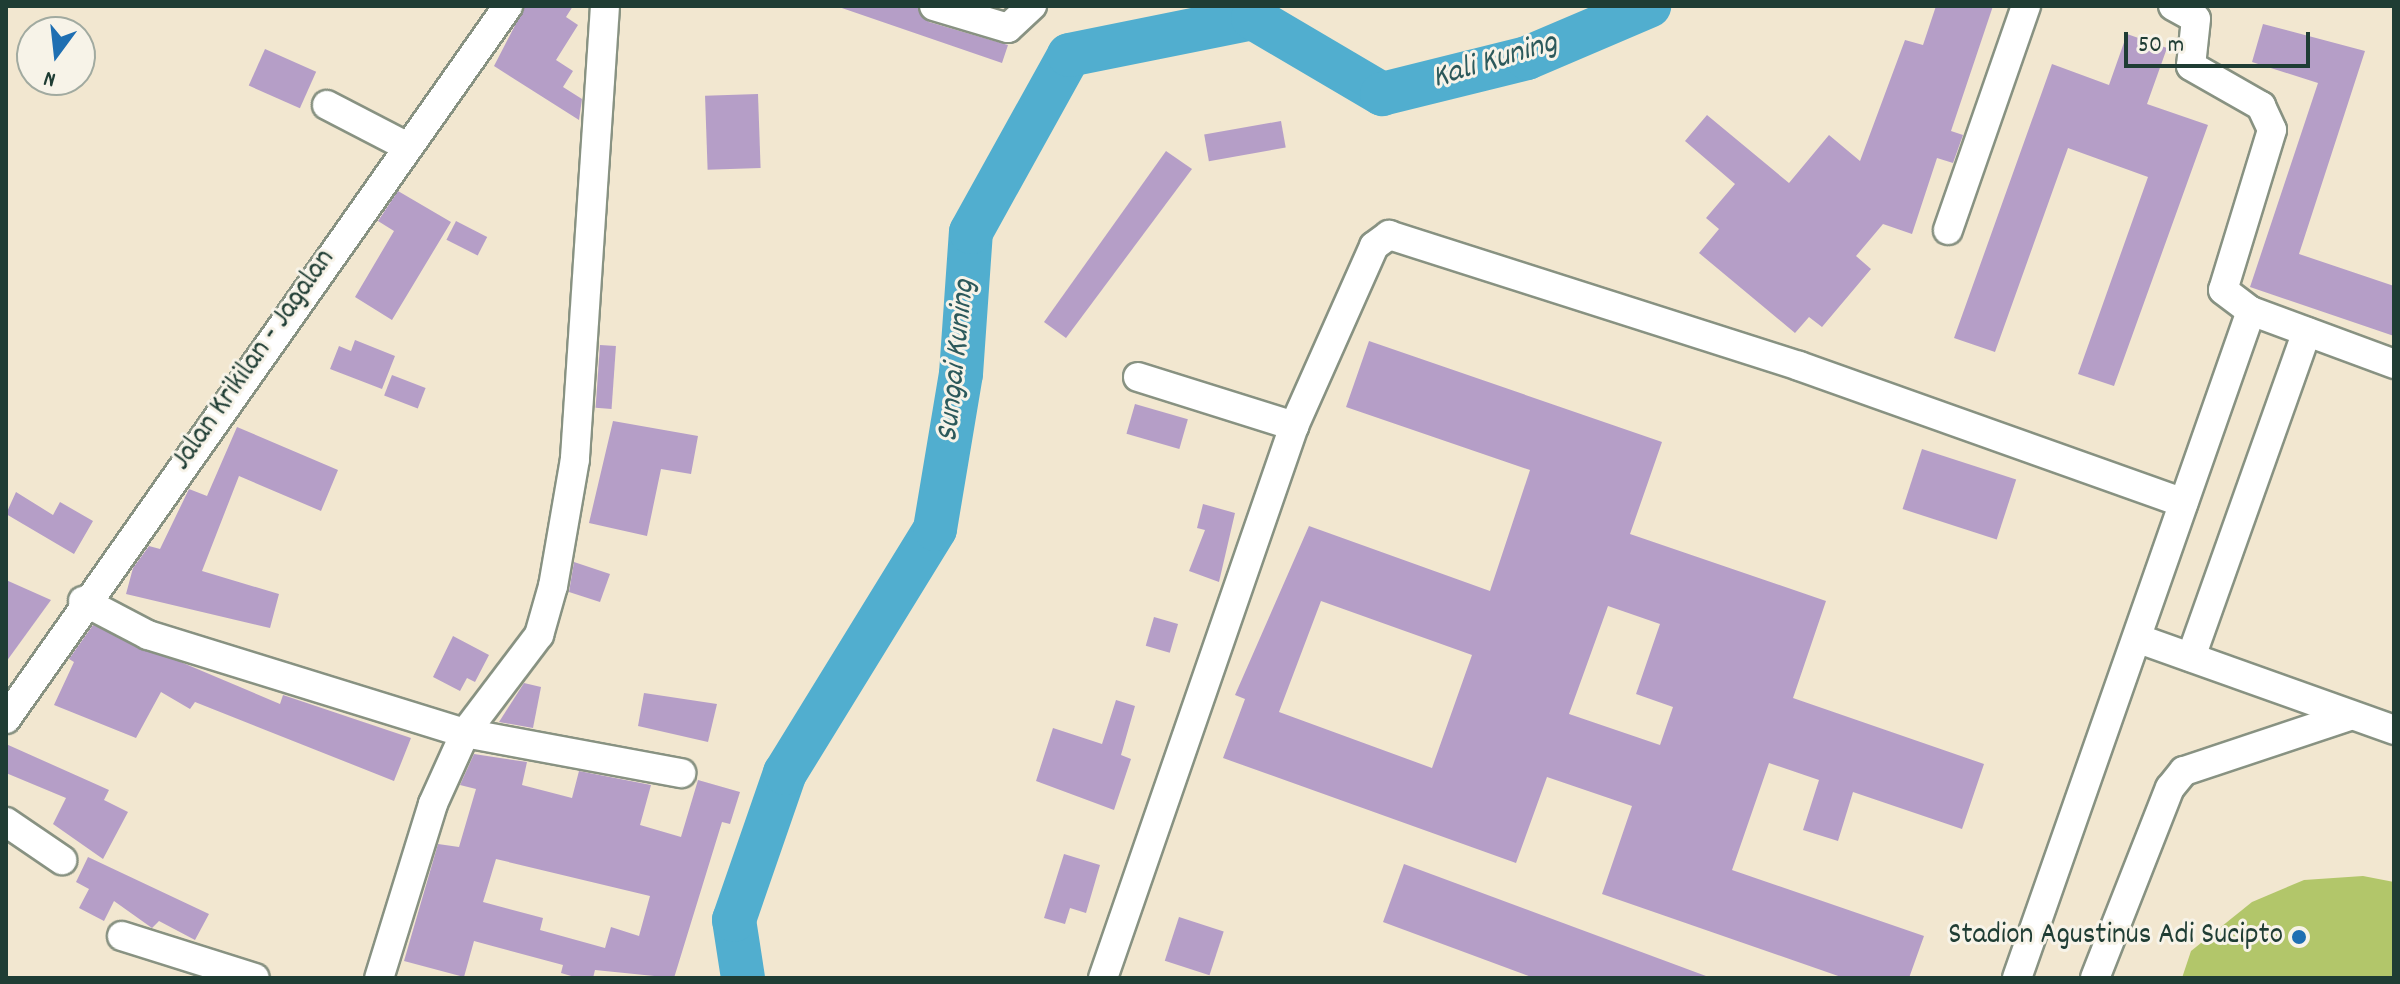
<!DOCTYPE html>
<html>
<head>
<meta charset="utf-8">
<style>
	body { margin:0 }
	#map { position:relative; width:2400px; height:984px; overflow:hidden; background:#f2e7d0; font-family:Dekko,sans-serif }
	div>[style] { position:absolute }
	.green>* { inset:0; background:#b2c66a }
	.river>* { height:44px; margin:-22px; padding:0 22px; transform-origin:22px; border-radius:22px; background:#51aecf }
	.building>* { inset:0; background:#b59ec7; transform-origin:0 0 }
	.roads { filter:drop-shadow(2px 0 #889282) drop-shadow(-2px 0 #889282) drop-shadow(0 2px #889282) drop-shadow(0 -2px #889282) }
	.minor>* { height:28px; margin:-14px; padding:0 14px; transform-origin:14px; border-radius:14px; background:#fff }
	.dots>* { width:22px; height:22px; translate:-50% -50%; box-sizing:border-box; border:4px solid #f7f3e8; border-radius:50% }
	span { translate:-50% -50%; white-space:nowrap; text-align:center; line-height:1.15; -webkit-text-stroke:6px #f7f3e8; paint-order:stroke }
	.street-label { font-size:30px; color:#1f3d34 }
	.poi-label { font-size:30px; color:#1f3d34 }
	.right { translate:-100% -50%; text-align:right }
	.water-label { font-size:32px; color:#2c595b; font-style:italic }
	.frame { position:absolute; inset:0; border:8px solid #1f3d34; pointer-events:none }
	.north { position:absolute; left:16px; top:16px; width:80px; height:80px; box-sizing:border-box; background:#f7f3e8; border:2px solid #a1aaa0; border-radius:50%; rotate:195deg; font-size:22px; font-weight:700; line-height:32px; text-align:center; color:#1f3d34 }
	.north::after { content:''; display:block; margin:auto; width:28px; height:36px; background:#1f6fb2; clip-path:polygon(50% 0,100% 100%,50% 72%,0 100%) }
	.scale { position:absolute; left:2124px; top:32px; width:186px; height:36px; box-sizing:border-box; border:4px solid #1f3d34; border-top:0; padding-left:10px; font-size:24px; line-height:28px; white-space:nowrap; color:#1f3d34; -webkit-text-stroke:6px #f7f3e8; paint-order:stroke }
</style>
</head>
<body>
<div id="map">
	<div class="green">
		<div style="clip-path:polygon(2363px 876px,2394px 882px,2394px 978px,2182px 978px,2191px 951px,2252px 902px,2304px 880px)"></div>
	</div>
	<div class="river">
		<div style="left:743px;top:978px;width:59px;rotate:-98.8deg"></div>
		<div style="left:734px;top:920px;width:156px;rotate:-70.9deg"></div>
		<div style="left:785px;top:773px;width:286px;rotate:-58.4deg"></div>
		<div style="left:935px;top:529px;width:157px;rotate:-80.5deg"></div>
		<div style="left:961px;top:374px;width:142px;rotate:-86deg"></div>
		<div style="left:971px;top:232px;width:202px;rotate:-61deg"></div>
		<div style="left:1069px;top:55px;width:188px;rotate:-11.4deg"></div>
		<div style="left:1253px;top:18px;width:150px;rotate:30.5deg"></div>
		<div style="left:1382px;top:94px;width:149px;rotate:-13.9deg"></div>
		<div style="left:1527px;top:58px;width:133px;rotate:-23.1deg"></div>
	</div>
	<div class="building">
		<div style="clip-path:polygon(525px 6px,573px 6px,566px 17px,578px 25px,556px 60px,573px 71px,563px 87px,582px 99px,579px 120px,494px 66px)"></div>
		<div style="clip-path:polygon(836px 6px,917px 6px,929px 22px,1008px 45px,1002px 63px)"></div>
		<div style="clip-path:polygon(1936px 6px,1993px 6px,1951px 131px,1963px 135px,1953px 163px,1937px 158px,1912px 234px,1883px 224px,1856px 256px,1871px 269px,1822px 327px,1809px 317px,1795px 333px,1699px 253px,1719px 229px,1706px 218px,1735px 184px,1685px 141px,1707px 115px,1789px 183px,1829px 135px,1860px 161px,1905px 40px,1923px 45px)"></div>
		<div style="clip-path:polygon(2263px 24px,2365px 51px,2299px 254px,2394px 286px,2394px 336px,2250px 287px,2318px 83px,2252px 62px)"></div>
		<div style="clip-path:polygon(2127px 34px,2167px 48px,2147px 104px,2208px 125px,2114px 386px,2078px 374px,2148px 177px,2068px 148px,1995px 352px,1954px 338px,2052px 64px,2109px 85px)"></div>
		<div style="left:265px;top:49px;width:56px;height:40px;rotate:24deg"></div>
		<div style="left:758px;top:94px;width:74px;height:53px;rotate:88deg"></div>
		<div style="left:1281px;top:121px;width:27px;height:78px;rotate:80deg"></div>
		<div style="clip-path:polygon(1166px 151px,1192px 169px,1066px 338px,1044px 322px)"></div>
		<div style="clip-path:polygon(398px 191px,451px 222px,392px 320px,355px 297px,394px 231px,378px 221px)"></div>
		<div style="left:456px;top:221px;width:35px;height:21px;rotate:27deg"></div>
		<div style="clip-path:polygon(355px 340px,395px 356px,382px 389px,330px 369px,339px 346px,351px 351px)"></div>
		<div style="clip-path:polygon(evenodd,1369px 341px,1662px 442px,1630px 534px,1826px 601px,1793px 698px,1984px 764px,1962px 829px,1853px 792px,1838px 841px,1803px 830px,1819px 780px,1769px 763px,1732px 870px,1924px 936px,1909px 978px,1844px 978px,1602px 894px,1632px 806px,1547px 777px,1516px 863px,1223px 758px,1245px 699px,1235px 695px,1309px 526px,1490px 591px,1530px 470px,1346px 407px,1369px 341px,1321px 601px,1472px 655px,1432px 768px,1279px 712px,1321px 601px,1369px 341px,1608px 606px,1660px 624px,1636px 694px,1673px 707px,1660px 745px,1569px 714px,1608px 606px)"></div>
		<div style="left:600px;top:345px;width:16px;height:63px;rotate:4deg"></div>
		<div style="left:392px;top:375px;width:36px;height:22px;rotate:21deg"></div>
		<div style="left:1135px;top:404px;width:55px;height:31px;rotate:16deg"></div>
		<div style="clip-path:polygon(613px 421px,698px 436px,691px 474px,661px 469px,647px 536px,589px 523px)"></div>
		<div style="clip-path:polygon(237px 427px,338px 470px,321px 511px,239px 476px,202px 571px,279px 594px,270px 628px,126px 594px,133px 568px,149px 546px,160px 549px,189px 489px,207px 496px)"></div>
		<div style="left:1922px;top:449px;width:99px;height:63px;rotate:18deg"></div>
		<div style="clip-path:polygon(16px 492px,53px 515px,60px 502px,93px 521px,74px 554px,6px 514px)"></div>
		<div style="clip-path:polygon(1203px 504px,1235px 513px,1219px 582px,1189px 571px,1205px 530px,1197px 528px)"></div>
		<div style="clip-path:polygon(574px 562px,610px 574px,600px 602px,569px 592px)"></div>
		<div style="clip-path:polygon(6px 580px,51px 600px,6px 662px)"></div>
		<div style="left:1154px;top:617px;width:25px;height:30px;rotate:16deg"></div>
		<div style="clip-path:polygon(93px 625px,280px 704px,283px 695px,411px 738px,394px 781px,195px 702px,190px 709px,161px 692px,136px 738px,54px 705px,74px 662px,69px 659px)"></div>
		<div style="clip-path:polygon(453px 636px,489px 655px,475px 682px,467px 678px,460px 691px,433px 677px)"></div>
		<div style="clip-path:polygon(524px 683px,541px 687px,533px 728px,499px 722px)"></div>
		<div style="clip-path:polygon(644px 693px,717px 704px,708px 742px,638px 726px)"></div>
		<div style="clip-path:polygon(1116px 700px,1135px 706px,1121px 755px,1131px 759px,1114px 810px,1036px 781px,1053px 728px,1102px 744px)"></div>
		<div style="clip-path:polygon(6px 744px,109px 790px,104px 800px,128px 812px,103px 859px,53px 824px,66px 798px,6px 773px)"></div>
		<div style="clip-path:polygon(evenodd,474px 754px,527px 762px,522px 785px,572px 798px,579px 771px,651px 785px,640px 825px,681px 837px,698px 780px,740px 792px,730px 824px,722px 822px,674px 978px,595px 970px,593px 978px,578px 978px,561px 973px,563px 965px,474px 941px,464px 977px,404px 961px,438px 844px,459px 847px,476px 789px,460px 785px,474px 754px,496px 859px,650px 896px,639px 936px,611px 927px,605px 948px,540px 930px,543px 918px,483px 902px,496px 859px)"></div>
		<div style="clip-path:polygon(1064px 854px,1100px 865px,1086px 913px,1070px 908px,1065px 924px,1044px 918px)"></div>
		<div style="clip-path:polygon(88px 857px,209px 914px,195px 940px,159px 921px,152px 928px,114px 901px,104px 921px,79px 908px,89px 889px,76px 882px)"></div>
		<div style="clip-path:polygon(1404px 864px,1706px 976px,1706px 978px,1534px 978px,1383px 922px)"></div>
		<div style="left:1179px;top:917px;width:47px;height:46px;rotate:18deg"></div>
	</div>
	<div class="roads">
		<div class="minor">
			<div style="left:605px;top:6px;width:454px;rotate:93.8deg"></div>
			<div style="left:575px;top:459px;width:129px;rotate:99.8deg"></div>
			<div style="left:553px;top:586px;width:51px;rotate:105.9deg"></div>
			<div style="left:539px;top:635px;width:123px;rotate:127.1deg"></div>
			<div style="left:465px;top:733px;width:220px;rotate:10.5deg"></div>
			<div style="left:934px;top:6px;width:77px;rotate:16.6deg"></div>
			<div style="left:1008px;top:28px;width:33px;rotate:-43deg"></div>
			<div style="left:2173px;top:6px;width:26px;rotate:29deg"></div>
			<div style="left:2196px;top:19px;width:47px;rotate:96.1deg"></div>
			<div style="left:2191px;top:66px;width:81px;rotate:29.7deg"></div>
			<div style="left:2261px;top:106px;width:26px;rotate:65deg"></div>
			<div style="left:2272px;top:130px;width:167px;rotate:107deg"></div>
			<div style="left:2223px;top:290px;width:35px;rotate:37deg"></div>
			<div style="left:2251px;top:311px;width:153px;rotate:20.3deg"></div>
			<div style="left:327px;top:105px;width:91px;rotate:27.4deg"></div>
			<div style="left:1948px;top:230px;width:237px;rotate:-70.8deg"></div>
			<div style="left:1138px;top:377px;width:164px;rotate:17.4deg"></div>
			<div style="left:83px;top:601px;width:73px;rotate:27.6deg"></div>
			<div style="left:148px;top:635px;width:332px;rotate:17.2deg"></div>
			<div style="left:465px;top:733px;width:78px;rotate:114.3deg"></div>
			<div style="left:433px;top:804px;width:182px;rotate:107.2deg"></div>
			<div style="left:2139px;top:639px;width:271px;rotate:19.6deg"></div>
			<div style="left:2191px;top:657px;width:345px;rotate:-70.4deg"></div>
			<div style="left:6px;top:719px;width:872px;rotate:-54.85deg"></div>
			<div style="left:6px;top:822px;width:68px;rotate:34.2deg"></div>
			<div style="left:122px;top:936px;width:139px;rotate:17.5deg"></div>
			<div style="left:1103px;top:978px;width:584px;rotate:-70.91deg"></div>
			<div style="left:1294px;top:426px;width:197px;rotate:-66deg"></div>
			<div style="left:1374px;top:246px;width:19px;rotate:-36deg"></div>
			<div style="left:1389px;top:235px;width:430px;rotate:17.7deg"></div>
			<div style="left:1799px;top:366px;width:408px;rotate:19.6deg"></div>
			<div style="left:2017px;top:978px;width:707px;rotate:-70.67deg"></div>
			<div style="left:2095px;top:978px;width:204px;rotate:-68.5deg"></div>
			<div style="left:2170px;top:788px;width:22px;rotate:-51deg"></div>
			<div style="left:2184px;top:771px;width:174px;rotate:-18.4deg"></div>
		</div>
	</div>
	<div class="dots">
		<div style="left:2299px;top:937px;background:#1f6fb2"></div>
	</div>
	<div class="street-label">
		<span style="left:255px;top:361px;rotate:-55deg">Jalan Krikilan - Jagalan</span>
	</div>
	<div class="poi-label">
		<span class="right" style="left:2283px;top:937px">Stadion Agustinus Adi Sucipto</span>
	</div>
	<div class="water-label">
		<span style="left:1495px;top:62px;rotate:-17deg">Kali Kuning</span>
		<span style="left:958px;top:361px;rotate:-84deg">Sungai Kuning</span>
	</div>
	<div class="frame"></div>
	<div class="north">N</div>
	<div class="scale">50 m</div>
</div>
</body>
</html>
